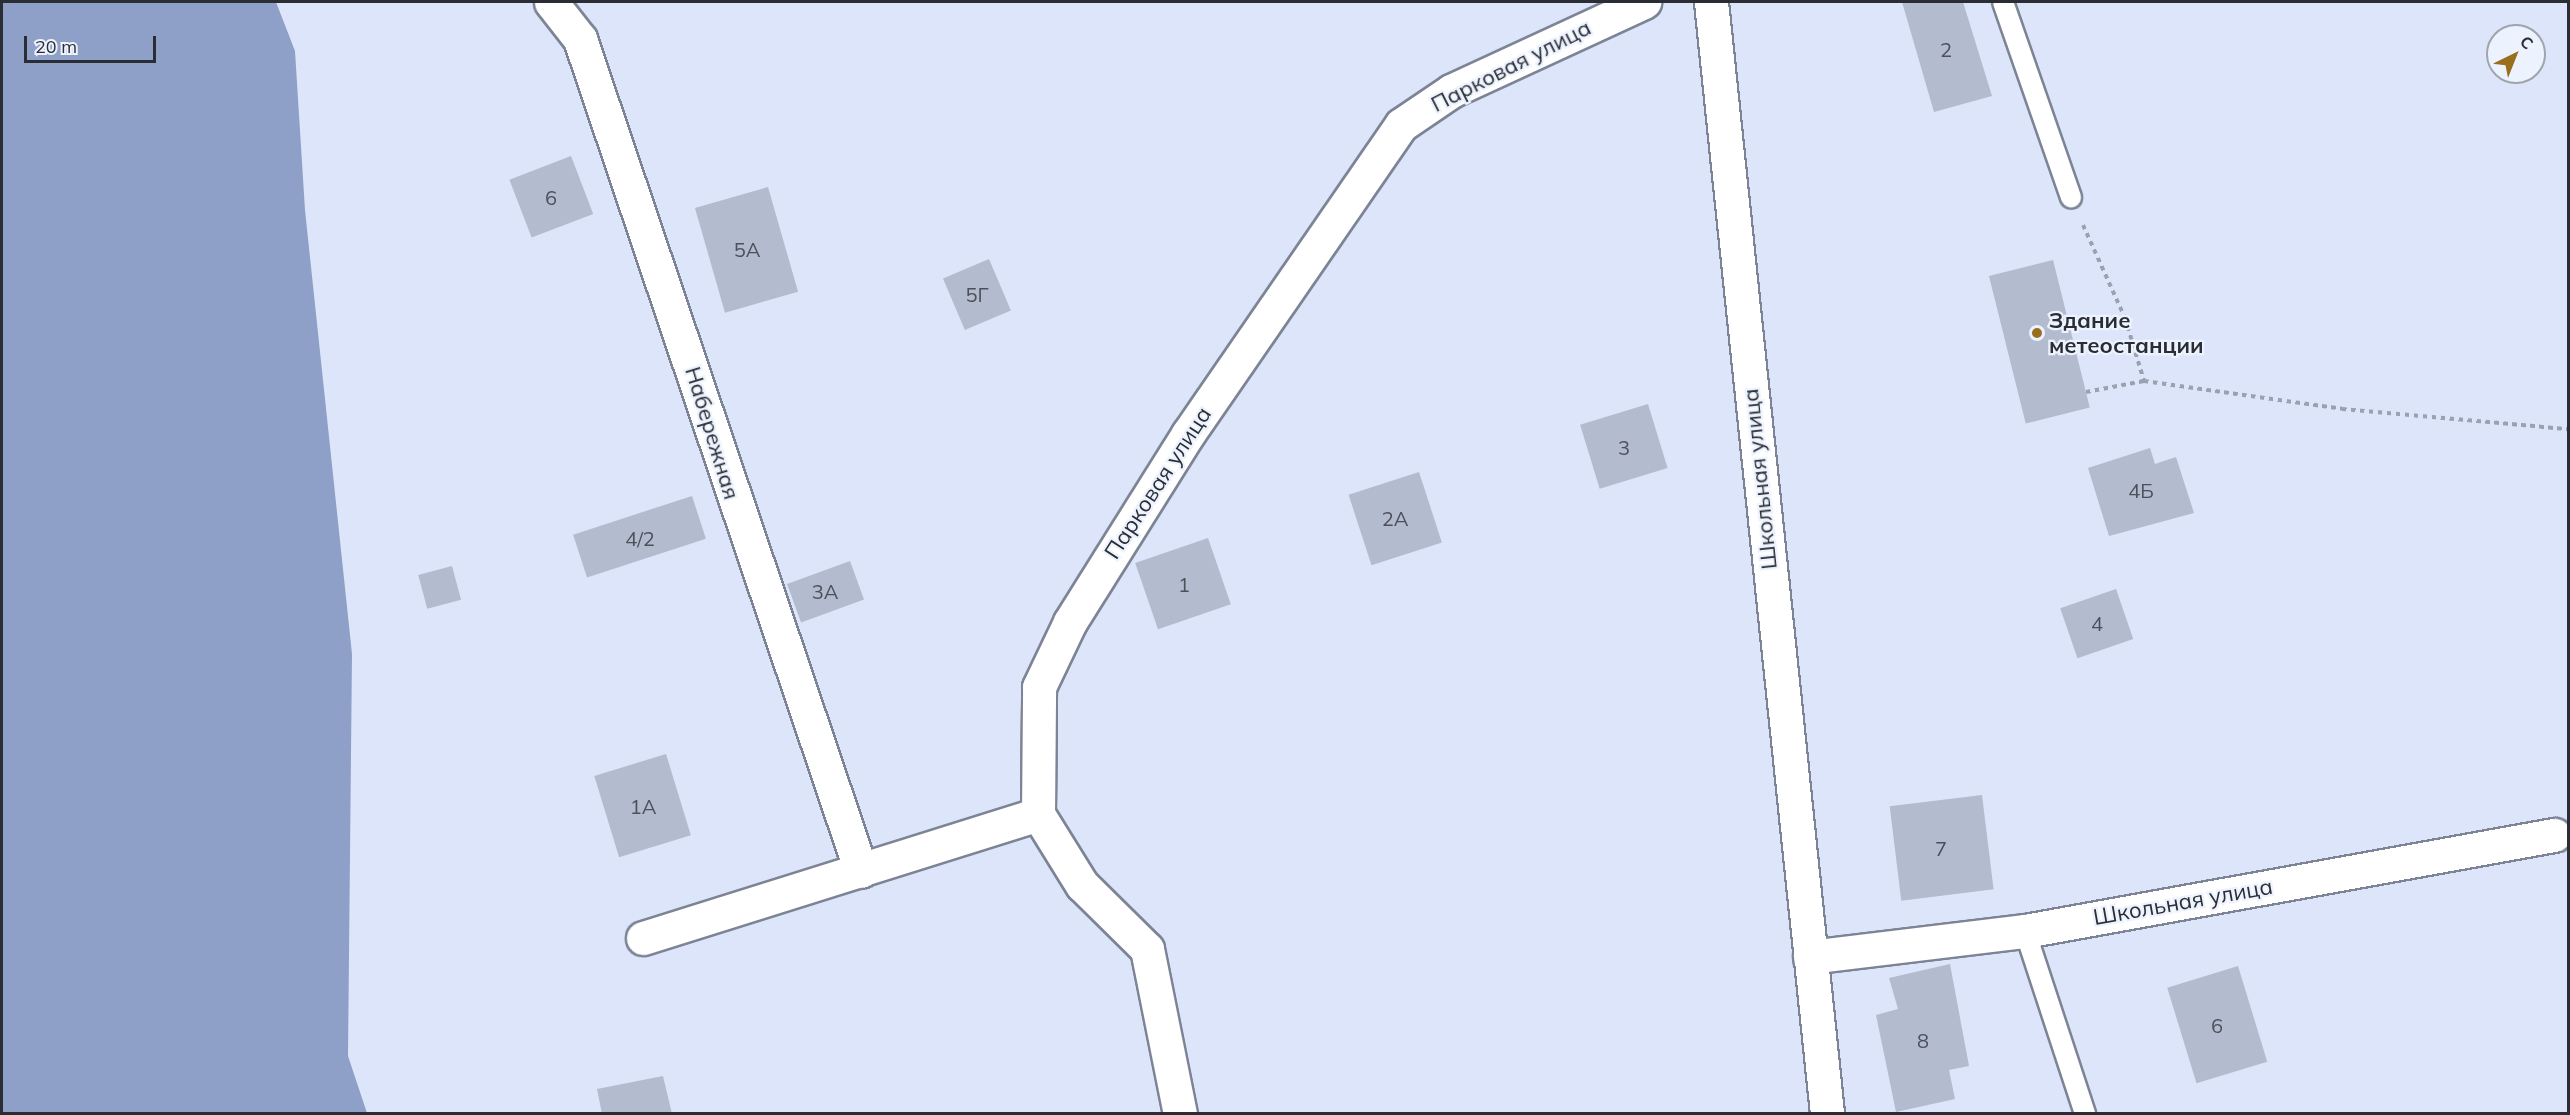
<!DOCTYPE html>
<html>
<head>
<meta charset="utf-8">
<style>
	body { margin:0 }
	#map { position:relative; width:2570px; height:1115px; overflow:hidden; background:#dce5f9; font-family:Mulish,sans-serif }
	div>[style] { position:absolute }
	.water>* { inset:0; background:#8ea0c8 }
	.building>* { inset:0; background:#b3bbce; transform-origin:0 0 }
	.path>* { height:4px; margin-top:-2px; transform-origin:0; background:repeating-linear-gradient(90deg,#9aa1b0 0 4.5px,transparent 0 9px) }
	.roads { filter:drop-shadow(2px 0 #7c8495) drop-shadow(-2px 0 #7c8495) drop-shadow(0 2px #7c8495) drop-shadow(0 -2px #7c8495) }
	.service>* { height:20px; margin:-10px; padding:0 10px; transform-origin:10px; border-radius:10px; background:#fff }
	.minor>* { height:33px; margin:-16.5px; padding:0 16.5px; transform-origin:16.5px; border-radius:16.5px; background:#fff }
	.dots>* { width:16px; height:16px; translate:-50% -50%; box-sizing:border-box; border:3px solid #edf3fe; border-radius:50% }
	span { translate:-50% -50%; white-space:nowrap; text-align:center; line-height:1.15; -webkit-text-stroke:4.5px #edf3fe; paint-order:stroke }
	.number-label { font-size:20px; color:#4c505a }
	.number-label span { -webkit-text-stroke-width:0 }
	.street-label { font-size:22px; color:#2a2d34 }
	.poi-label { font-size:22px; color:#2a2d34; font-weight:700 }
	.left { translate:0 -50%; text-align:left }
	.frame { position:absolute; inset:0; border:3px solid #2a2d34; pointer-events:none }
	.north { position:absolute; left:2486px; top:24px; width:60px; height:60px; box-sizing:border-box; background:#edf3fe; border:2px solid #9fa4ad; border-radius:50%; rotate:43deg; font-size:16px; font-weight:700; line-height:24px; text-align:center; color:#2a2d34 }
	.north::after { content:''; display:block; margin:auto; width:21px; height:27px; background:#996e1c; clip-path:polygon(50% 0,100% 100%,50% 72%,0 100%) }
	.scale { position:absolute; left:24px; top:36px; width:132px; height:27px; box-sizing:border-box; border:3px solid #2a2d34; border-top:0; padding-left:8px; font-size:18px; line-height:21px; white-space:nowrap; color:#2a2d34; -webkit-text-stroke:4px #edf3fe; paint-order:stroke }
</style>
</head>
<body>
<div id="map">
	<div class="water">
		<div style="clip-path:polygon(2px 2px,276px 2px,295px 51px,305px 210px,352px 654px,348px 1056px,367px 1113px,2px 1113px)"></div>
	</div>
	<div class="building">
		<div style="clip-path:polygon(1902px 2px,1963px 2px,1992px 96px,1934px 112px)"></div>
		<div style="left:571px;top:156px;width:62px;height:66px;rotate:69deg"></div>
		<div style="left:768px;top:187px;width:109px;height:76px;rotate:74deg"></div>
		<div style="left:989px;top:259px;width:56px;height:50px;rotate:67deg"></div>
		<div style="left:2053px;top:260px;width:152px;height:66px;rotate:76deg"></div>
		<div style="left:1648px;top:404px;width:67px;height:71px;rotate:73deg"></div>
		<div style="clip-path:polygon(2150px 448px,2155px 464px,2176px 457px,2194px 513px,2109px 536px,2088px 468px)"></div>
		<div style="left:1419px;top:472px;width:74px;height:74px;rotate:72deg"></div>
		<div style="left:692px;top:496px;width:45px;height:125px;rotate:72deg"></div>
		<div style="left:1208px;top:538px;width:70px;height:77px;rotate:71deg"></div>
		<div style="left:850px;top:561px;width:41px;height:67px;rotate:70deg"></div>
		<div style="left:452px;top:566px;width:35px;height:35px;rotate:75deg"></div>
		<div style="left:2116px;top:589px;width:53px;height:59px;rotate:71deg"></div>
		<div style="left:666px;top:754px;width:85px;height:75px;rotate:73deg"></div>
		<div style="left:1982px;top:795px;width:95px;height:93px;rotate:83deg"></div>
		<div style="clip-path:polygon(1950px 964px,1969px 1066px,1949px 1070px,1955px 1099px,1896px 1112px,1876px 1015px,1898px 1009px,1889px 978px)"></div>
		<div style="left:2238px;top:966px;width:100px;height:74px;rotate:73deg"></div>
		<div style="clip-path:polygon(663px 1076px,672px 1114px,602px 1114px,597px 1089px)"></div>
	</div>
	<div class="path">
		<div style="left:2083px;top:225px;width:102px;rotate:65.7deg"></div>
		<div style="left:2125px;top:318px;width:66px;rotate:73.2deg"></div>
		<div style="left:2086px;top:392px;width:59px;rotate:-10.7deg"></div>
		<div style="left:2144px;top:381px;width:200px;rotate:8deg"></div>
		<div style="left:2342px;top:409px;width:227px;rotate:5.1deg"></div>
	</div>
	<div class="roads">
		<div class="service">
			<div style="left:2003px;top:2px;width:207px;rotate:70.8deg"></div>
			<div style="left:2025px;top:931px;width:193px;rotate:71.8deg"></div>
		</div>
		<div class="minor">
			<div style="left:551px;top:2px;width:47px;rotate:51.9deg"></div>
			<div style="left:580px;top:39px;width:878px;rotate:71.34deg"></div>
			<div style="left:1711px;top:2px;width:1118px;rotate:84.04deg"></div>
			<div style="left:643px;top:938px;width:414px;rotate:-17.4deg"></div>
			<div style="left:1810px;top:957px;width:217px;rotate:-6.9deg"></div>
			<div style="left:2025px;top:931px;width:538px;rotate:-10.29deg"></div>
			<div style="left:1180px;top:1114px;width:168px;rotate:-101.3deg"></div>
			<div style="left:1147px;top:949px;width:91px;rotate:-135.4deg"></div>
			<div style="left:1082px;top:885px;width:84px;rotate:-121.8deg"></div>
			<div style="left:1038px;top:814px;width:127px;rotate:-89.5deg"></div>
			<div style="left:1039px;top:687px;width:72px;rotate:-64.5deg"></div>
			<div style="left:1070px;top:622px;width:222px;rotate:-57.9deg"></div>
			<div style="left:1188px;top:434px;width:375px;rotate:-55.4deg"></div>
			<div style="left:1401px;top:125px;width:60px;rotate:-34.2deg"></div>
			<div style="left:1451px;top:91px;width:213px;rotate:-24.8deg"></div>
		</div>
	</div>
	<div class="dots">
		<div style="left:2037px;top:333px;background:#996e1c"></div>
	</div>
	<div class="number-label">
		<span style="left:1946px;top:49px">2</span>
		<span style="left:551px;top:197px">6</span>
		<span style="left:747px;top:249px">5А</span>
		<span style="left:977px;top:294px">5Г</span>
		<span style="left:1624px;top:447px">3</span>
		<span style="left:2141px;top:490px">4Б</span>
		<span style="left:1395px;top:518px">2А</span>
		<span style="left:640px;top:538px">4/2</span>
		<span style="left:1184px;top:584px">1</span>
		<span style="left:825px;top:591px">3А</span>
		<span style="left:2097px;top:623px">4</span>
		<span style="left:643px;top:806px">1А</span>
		<span style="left:1941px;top:848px">7</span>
		<span style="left:2217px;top:1025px">6</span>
		<span style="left:1923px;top:1040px">8</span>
	</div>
	<div class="street-label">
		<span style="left:1511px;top:66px;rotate:-27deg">Парковая улица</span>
		<span style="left:712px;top:433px;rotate:73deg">Набережная</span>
		<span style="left:1760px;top:479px;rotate:-96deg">Школьная улица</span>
		<span style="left:1158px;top:483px;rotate:-57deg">Парковая улица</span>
		<span style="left:2183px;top:902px;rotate:-10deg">Школьная улица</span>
	</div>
	<div class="poi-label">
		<span class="left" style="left:2049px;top:333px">Здание<br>метеостанции</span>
	</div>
	<div class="frame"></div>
	<div class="north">С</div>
	<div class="scale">20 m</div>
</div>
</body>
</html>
